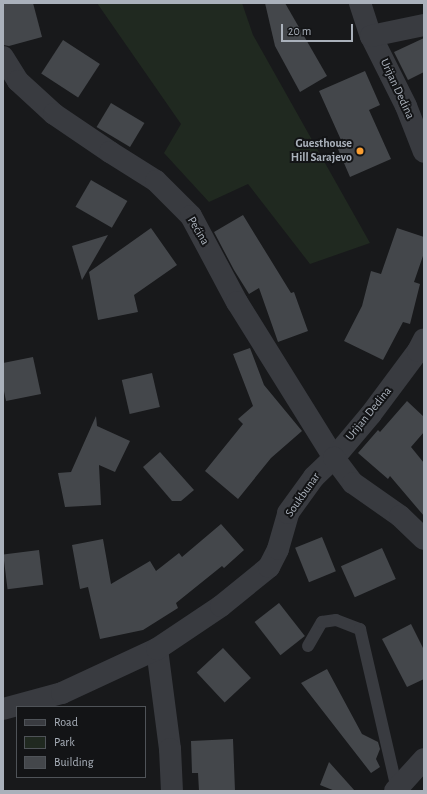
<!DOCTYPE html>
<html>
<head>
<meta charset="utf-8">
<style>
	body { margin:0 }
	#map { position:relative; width:427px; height:794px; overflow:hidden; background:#18191b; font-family:"Alegreya Sans",sans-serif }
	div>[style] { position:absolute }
	.green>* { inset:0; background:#202920 }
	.building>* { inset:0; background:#44474b; transform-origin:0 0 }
	.service>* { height:12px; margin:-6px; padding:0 6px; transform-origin:6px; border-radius:6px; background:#393b40 }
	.minor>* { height:22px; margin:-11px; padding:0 11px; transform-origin:11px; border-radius:11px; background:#393b40 }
	.dots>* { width:11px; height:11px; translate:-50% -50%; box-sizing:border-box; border:2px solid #131416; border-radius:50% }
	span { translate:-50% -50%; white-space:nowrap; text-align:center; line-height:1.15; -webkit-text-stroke:4px #131416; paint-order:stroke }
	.street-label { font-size:12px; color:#aab1bb }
	.poi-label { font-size:12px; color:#aab1bb; font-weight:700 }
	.right { translate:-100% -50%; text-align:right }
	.frame { position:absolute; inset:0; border:4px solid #aab1bb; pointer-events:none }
	.legend { position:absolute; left:16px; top:706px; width:130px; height:72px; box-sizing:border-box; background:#131416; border:1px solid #4f5358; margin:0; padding:5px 7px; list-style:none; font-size:12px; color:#aab1bb }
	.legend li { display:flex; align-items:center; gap:8px; height:20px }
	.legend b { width:20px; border:1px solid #4f5358 }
	.scale { position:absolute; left:281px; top:24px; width:72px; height:18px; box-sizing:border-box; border:2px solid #aab1bb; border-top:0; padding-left:5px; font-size:12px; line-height:14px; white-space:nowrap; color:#aab1bb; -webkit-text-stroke:3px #131416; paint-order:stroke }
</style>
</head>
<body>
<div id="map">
	<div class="green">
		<div style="clip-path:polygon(97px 3px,242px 3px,253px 35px,370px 243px,310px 264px,248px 184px,209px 202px,164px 153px,181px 124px)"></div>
	</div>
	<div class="building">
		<div style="clip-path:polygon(3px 3px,33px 3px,42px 37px,9px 46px,3px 45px)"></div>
		<div style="clip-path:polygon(265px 3px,285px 3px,327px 76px,300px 92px,275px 46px)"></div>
		<div style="clip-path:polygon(424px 38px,424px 72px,408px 80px,394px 52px)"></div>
		<div style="left:63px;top:40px;width:44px;height:40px;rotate:33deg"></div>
		<div style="clip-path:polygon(365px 71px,380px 105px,369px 110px,391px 159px,350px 177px,335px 142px,341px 140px,319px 91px)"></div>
		<div style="left:111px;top:103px;width:39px;height:28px;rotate:31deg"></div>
		<div style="left:91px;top:180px;width:42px;height:31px;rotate:30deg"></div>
		<div style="clip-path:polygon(243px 215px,291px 293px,294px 292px,308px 331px,278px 342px,259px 288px,249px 294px,234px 270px,214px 232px)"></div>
		<div style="clip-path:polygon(151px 228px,177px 265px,134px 295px,138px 312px,98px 320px,89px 272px)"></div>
		<div style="clip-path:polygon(397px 228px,424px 237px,424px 253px,414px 282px,420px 284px,410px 324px,403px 322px,383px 360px,344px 341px,362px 306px,371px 271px,381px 274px)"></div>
		<div style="clip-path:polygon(108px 235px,82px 280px,72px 246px)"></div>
		<div style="clip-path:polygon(250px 348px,264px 385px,302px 431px,271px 458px,238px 499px,205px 471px,243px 424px,238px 419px,253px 406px,233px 354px)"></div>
		<div style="clip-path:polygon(33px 357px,41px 394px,6px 401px,3px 386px,3px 363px)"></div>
		<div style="left:152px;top:373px;width:35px;height:31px;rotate:77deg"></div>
		<div style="clip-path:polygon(407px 401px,424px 417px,424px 432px,411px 447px,424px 463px,424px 516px,390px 476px,388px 479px,358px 453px,378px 430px,380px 432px)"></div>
		<div style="clip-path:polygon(96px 416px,97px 426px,130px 441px,115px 472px,99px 465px,101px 505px,65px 507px,58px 473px,71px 472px)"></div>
		<div style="clip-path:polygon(160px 452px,194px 490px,181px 501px,172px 501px,143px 467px)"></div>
		<div style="clip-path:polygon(221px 524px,244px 550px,224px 568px,222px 566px,176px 603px,178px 608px,143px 630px,100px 639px,88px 587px,80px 589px,72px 545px,103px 539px,111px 584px,150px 561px,156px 571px,179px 553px,182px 557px)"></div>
		<div style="left:322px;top:537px;width:37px;height:29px;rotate:68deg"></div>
		<div style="left:382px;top:548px;width:34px;height:45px;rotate:66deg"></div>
		<div style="left:39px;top:550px;width:35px;height:36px;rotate:83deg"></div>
		<div style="left:279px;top:603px;width:42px;height:31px;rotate:52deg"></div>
		<div style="clip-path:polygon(411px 624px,424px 650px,424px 679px,407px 687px,382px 639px)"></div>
		<div style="left:223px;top:648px;width:41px;height:36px;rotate:47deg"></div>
		<div style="clip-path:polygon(327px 669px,362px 734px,378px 742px,380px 749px,376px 759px,380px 767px,371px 773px,301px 683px)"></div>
		<div style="clip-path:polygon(233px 739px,235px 791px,199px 791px,198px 773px,192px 773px,191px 741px)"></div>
		<div style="clip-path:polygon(329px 762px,355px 791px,335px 791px,320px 785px)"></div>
	</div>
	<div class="service">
		<div style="left:308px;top:646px;width:28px;rotate:-60deg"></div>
		<div style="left:322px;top:622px;width:14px;rotate:-8deg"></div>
		<div style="left:336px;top:620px;width:26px;rotate:21deg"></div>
		<div style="left:360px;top:629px;width:164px;rotate:77deg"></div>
	</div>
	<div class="minor">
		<div style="left:360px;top:3px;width:35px;rotate:72deg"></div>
		<div style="left:371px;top:36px;width:78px;rotate:63.4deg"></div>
		<div style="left:406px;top:106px;width:49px;rotate:68.6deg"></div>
		<div style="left:371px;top:36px;width:54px;rotate:-11.7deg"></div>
		<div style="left:3px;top:57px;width:28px;rotate:58deg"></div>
		<div style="left:18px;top:81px;width:49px;rotate:42.5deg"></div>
		<div style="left:54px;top:114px;width:68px;rotate:34.2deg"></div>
		<div style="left:110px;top:152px;width:54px;rotate:32.2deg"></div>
		<div style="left:156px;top:181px;width:49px;rotate:45deg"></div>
		<div style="left:191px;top:216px;width:98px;rotate:61.9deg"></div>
		<div style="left:237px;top:302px;width:184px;rotate:58.1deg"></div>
		<div style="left:334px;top:458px;width:57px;rotate:-49.9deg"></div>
		<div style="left:371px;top:414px;width:79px;rotate:-53.3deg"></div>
		<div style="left:418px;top:351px;width:13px;rotate:-63deg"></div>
		<div style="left:157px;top:649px;width:101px;rotate:82.6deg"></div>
		<div style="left:170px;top:749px;width:42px;rotate:87.3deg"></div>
		<div style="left:3px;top:709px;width:61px;rotate:-15.2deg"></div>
		<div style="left:62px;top:693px;width:105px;rotate:-24.9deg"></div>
		<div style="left:157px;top:649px;width:77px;rotate:-33.9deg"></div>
		<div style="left:221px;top:606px;width:62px;rotate:-39.1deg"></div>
		<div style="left:269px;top:567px;width:20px;rotate:-63deg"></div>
		<div style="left:278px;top:549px;width:37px;rotate:-74deg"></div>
		<div style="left:288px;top:513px;width:44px;rotate:-54.2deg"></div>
		<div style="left:314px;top:477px;width:28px;rotate:-44deg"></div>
		<div style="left:334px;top:458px;width:31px;rotate:53deg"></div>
		<div style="left:353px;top:483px;width:57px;rotate:35.1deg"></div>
		<div style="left:400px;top:516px;width:33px;rotate:44deg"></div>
		<div style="left:395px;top:791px;width:43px;rotate:-47.8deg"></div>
	</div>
	<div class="dots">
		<div style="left:360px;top:151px;background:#f99e32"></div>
	</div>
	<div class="street-label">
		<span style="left:397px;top:89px;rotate:65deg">Urijan Dedina</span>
		<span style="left:198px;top:231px;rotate:59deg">Pećina</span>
		<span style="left:369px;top:414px;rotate:-51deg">Urijan Dedina</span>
		<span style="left:303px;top:495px;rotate:-55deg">Soukbunar</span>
	</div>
	<div class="poi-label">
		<span class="right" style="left:352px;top:151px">Guesthouse<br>Hill Sarajevo</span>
	</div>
	<div class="frame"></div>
	<ul class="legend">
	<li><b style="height:5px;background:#393b40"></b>Road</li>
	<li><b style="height:11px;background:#202920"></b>Park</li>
	<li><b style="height:11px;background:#44474b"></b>Building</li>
	</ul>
	<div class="scale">20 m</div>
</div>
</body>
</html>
